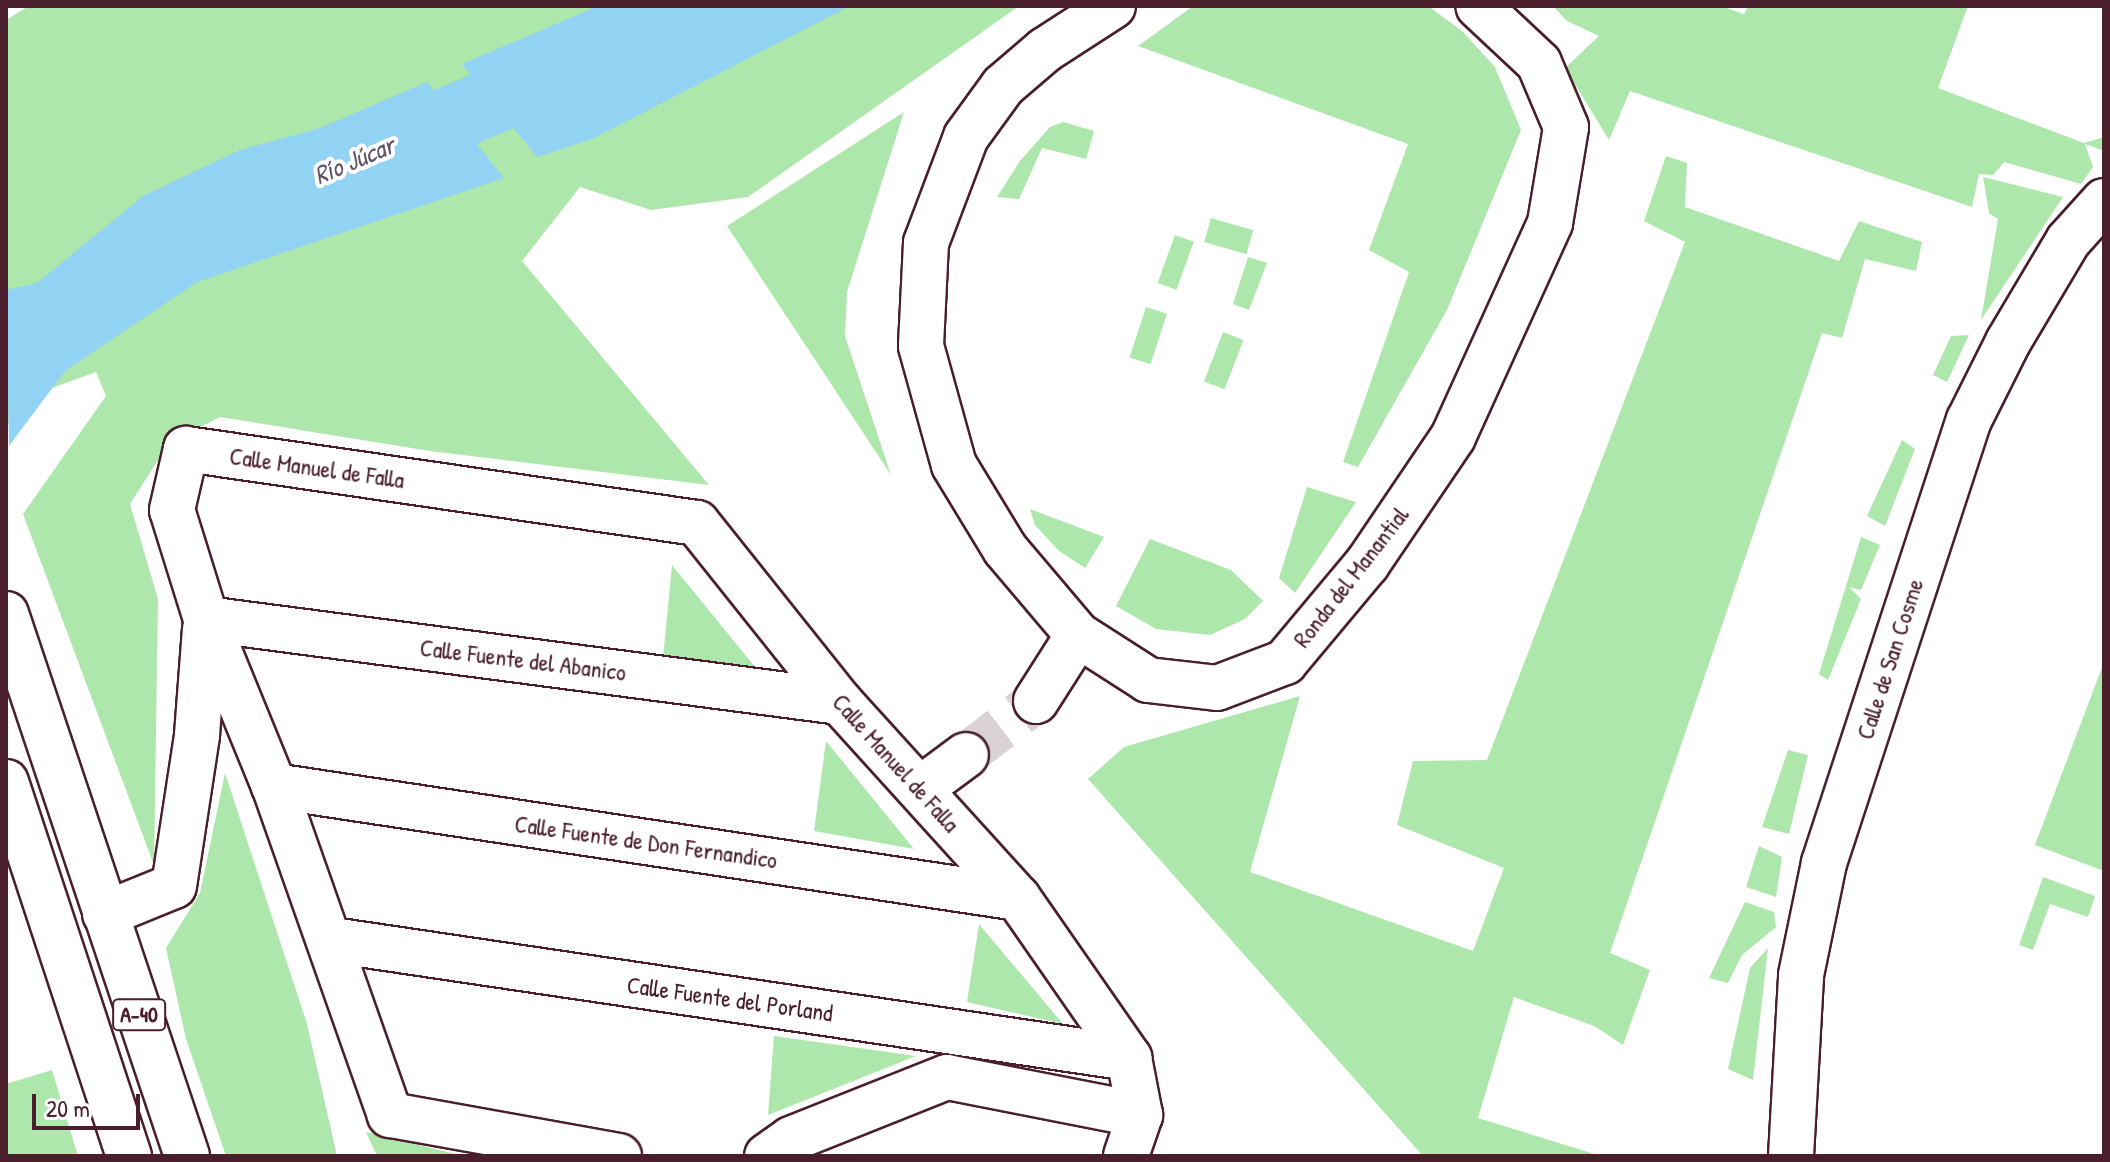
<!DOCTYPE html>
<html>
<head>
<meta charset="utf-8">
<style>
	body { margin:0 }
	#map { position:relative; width:2110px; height:1162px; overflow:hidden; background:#fff; font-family:"Patrick Hand",sans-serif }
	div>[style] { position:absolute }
	.green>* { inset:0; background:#ade7ac; transform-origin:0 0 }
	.water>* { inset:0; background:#92d2f3 }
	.river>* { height:66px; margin:-33px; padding:0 33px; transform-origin:33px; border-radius:33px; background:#92d2f3 }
	.minor-tunnel>* { height:44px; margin-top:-22px; transform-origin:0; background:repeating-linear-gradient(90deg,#dbd2d5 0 44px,transparent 0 66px) }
	.roads { filter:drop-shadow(2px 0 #4a1f2b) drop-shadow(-2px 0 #4a1f2b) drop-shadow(0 2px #4a1f2b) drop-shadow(0 -2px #4a1f2b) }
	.minor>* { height:44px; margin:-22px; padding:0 22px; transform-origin:22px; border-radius:22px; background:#fff }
	.major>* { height:44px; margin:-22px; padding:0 22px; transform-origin:22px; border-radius:22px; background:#fff }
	span { translate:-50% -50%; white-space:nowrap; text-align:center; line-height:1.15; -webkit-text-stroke:8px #fff; paint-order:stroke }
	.shield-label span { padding:2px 6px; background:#fff; border:2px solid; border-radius:6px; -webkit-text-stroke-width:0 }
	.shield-label { font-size:22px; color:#4a1f2b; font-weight:700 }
	.street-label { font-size:24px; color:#4a1f2b }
	.water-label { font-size:26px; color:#605567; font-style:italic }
	.frame { position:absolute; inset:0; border:8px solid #4a1f2b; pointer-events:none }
	.scale { position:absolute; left:32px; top:1094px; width:108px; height:36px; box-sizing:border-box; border:4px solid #4a1f2b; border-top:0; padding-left:10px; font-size:24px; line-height:28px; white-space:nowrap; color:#4a1f2b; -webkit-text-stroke:6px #fff; paint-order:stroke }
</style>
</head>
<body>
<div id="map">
	<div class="green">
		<div style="clip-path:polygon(29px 6px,1019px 6px,748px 197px,651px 210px,580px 187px,522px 261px,709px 485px,430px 451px,220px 417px,169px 443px,130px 504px,158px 599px,154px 865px,23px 514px,106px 396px,96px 372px,52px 388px,6px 426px,6px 20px)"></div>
		<div style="clip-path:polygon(1193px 6px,1428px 6px,1462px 31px,1495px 67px,1521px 130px,1447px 310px,1358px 467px,1343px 462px,1409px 272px,1369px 250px,1408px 144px,1138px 46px)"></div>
		<div style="clip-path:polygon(1553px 6px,1721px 6px,1744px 14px,1748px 6px,1968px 6px,1938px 88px,2084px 143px,2104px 137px,2104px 151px,2085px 144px,2093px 167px,2081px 184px,2004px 162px,1993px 175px,1979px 174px,1972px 207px,1630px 91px,1609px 140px,1565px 68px,1599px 36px,1567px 21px)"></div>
		<div style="clip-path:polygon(904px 112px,847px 292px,845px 336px,891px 475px,727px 226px)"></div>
		<div style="clip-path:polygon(1063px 122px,1094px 131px,1086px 159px,1042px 148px,1019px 199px,997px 197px,1020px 161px,1050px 127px)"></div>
		<div style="clip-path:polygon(1666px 156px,1687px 163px,1685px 207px,1839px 261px,1859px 221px,1922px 242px,1916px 271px,1865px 259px,1842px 338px,1822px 333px,1610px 953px,1650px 970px,1623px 1045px,1594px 1026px,1514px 997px,1478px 1118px,1601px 1156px,1423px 1156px,1088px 779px,1124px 747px,1300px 696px,1250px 872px,1473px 951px,1504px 868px,1397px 825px,1413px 761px,1487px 760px,1685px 242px,1644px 221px)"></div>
		<div style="clip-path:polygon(1983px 177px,2063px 197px,1981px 320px,1998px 219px,1989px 213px)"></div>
		<div style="left:1211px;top:218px;width:44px;height:25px;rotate:16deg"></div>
		<div style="left:1175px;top:235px;width:20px;height:51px;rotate:20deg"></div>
		<div style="clip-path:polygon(1248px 257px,1267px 263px,1249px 310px,1233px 304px)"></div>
		<div style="left:1146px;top:307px;width:22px;height:53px;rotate:18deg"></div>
		<div style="left:1223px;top:332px;width:22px;height:53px;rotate:21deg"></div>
		<div style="clip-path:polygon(1969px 335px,1947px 382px,1933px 375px,1951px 336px)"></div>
		<div style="clip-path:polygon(1902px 440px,1915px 449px,1885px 526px,1867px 516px)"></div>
		<div style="clip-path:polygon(1307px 487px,1356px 502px,1295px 593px,1279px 578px)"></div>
		<div style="clip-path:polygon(1030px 509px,1104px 537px,1085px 568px,1059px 551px,1035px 525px)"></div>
		<div style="clip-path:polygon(1861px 537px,1880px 545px,1861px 590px,1849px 587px,1861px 599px,1828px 680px,1819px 674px)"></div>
		<div style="clip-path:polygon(1150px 539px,1231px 570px,1263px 601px,1245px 619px,1210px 635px,1156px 629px,1116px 606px)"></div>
		<div style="clip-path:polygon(672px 565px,755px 667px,663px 658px)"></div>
		<div style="clip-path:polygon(2104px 662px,2104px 871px,2035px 845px)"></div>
		<div style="clip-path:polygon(826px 741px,914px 849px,814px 831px)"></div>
		<div style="clip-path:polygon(1788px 750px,1808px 755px,1789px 834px,1762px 827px)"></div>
		<div style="clip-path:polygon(225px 773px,307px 1024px,337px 1156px,226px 1156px,186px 1039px,166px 948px,200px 893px)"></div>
		<div style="clip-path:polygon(1759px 846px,1782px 857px,1776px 897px,1746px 887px)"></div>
		<div style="clip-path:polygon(2043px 877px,2095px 896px,2088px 917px,2050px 904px,2033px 950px,2019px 945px)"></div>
		<div style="clip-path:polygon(1745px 902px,1774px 912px,1776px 927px,1742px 955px,1728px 983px,1709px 978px)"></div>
		<div style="clip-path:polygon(979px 924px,1063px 1024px,967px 1002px)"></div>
		<div style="clip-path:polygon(1768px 948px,1753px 1080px,1728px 1069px,1750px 968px)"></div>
		<div style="clip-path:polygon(774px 1036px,916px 1056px,768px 1115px)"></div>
		<div style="clip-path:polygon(52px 1070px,78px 1156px,6px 1156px,6px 1084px)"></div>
		<div style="clip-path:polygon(366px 1132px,464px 1156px,377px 1156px)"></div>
	</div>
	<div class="water">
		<div style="clip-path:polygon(598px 6px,850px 6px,592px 139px,537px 157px,462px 64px)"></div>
		<div style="clip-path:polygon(427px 82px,504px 178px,197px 282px,65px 371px,9px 446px,6px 290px,37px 283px,143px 196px,240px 150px,320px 128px)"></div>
	</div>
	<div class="river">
		<div style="left:371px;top:153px;width:375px;rotate:-23.1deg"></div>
	</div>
	<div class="minor-tunnel">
		<div style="left:966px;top:755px;width:88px;rotate:-37.6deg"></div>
	</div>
	<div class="roads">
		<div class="minor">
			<div style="left:1113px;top:6px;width:81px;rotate:147.1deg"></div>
			<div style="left:1045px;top:50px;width:55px;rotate:139.4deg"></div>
			<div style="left:1003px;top:86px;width:63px;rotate:126deg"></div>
			<div style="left:966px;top:137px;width:113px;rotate:110.7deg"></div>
			<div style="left:926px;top:243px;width:103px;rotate:92.8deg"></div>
			<div style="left:921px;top:346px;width:123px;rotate:74.5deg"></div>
			<div style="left:954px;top:465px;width:98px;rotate:58.7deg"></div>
			<div style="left:1005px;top:549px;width:113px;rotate:49.7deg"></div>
			<div style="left:1078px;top:635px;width:83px;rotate:32.7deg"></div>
			<div style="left:1148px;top:680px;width:69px;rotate:6.6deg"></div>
			<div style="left:1217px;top:688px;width:73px;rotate:-20.9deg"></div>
			<div style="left:1285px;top:662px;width:128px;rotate:-50.1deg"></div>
			<div style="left:1367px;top:564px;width:153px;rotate:-55.9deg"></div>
			<div style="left:1453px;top:437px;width:235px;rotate:-65.6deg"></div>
			<div style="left:1550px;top:223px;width:97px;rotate:-80.5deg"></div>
			<div style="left:1566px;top:127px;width:69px;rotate:-112.9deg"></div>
			<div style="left:1539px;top:63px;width:83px;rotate:-136.9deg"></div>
			<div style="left:206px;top:619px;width:639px;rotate:7.46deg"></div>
			<div style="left:1036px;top:701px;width:78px;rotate:-57.5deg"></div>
			<div style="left:274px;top:786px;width:752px;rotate:8.56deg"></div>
			<div style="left:920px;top:789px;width:57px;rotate:-36.5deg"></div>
			<div style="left:105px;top:914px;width:74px;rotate:-22.1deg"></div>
			<div style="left:174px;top:886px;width:153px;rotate:-81.3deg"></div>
			<div style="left:197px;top:735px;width:106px;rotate:-85.7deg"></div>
			<div style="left:332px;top:940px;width:806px;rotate:8.42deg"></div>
			<div style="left:619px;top:1156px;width:233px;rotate:-169.8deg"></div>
			<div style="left:390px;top:1115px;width:349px;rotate:-109.4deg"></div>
			<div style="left:274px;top:786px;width:180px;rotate:-112.2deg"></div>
			<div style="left:206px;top:619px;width:114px;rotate:-107.3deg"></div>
			<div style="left:172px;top:510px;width:63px;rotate:-77.1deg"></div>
			<div style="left:186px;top:449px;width:516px;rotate:8.24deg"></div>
			<div style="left:697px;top:523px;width:229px;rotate:51.4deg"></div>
			<div style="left:840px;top:702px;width:265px;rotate:47.8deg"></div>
			<div style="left:1018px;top:898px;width:195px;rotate:55.2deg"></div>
			<div style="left:1129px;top:1058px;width:58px;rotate:79.1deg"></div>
			<div style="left:1140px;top:1115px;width:43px;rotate:108.9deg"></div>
			<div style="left:767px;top:1156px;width:29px;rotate:-35deg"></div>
			<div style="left:791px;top:1139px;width:168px;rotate:-21.7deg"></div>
			<div style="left:947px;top:1077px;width:197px;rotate:11.1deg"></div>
			<div style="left:1791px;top:1156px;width:181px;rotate:-86.8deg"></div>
			<div style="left:1801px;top:975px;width:114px;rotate:-78.4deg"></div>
			<div style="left:1824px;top:863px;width:466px;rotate:-71.9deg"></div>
			<div style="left:1969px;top:420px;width:87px;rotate:-63.4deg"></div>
			<div style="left:2008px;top:342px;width:117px;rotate:-59.3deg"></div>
			<div style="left:2068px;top:241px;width:54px;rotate:-48deg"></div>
		</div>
		<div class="major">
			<div style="left:6px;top:614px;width:571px;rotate:71.53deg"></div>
			<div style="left:6px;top:782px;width:394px;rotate:71.8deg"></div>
		</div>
	</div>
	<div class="shield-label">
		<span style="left:139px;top:1015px">A-40</span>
	</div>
	<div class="street-label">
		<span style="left:317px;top:468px;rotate:8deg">Calle Manuel de Falla</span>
		<span style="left:1351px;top:577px;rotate:-52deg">Ronda del Manantial</span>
		<span style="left:1890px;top:659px;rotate:-72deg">Calle de San Cosme</span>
		<span style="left:523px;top:660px;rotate:7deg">Calle Fuente del Abanico</span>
		<span style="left:896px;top:763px;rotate:48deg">Calle Manuel de Falla</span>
		<span style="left:646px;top:842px;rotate:8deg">Calle Fuente de Don Fernandico</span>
		<span style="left:730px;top:999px;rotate:8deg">Calle Fuente del Porland</span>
	</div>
	<div class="water-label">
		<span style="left:354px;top:160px;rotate:-23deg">Río Júcar</span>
	</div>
	<div class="frame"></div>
	<div class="scale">20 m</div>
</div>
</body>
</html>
